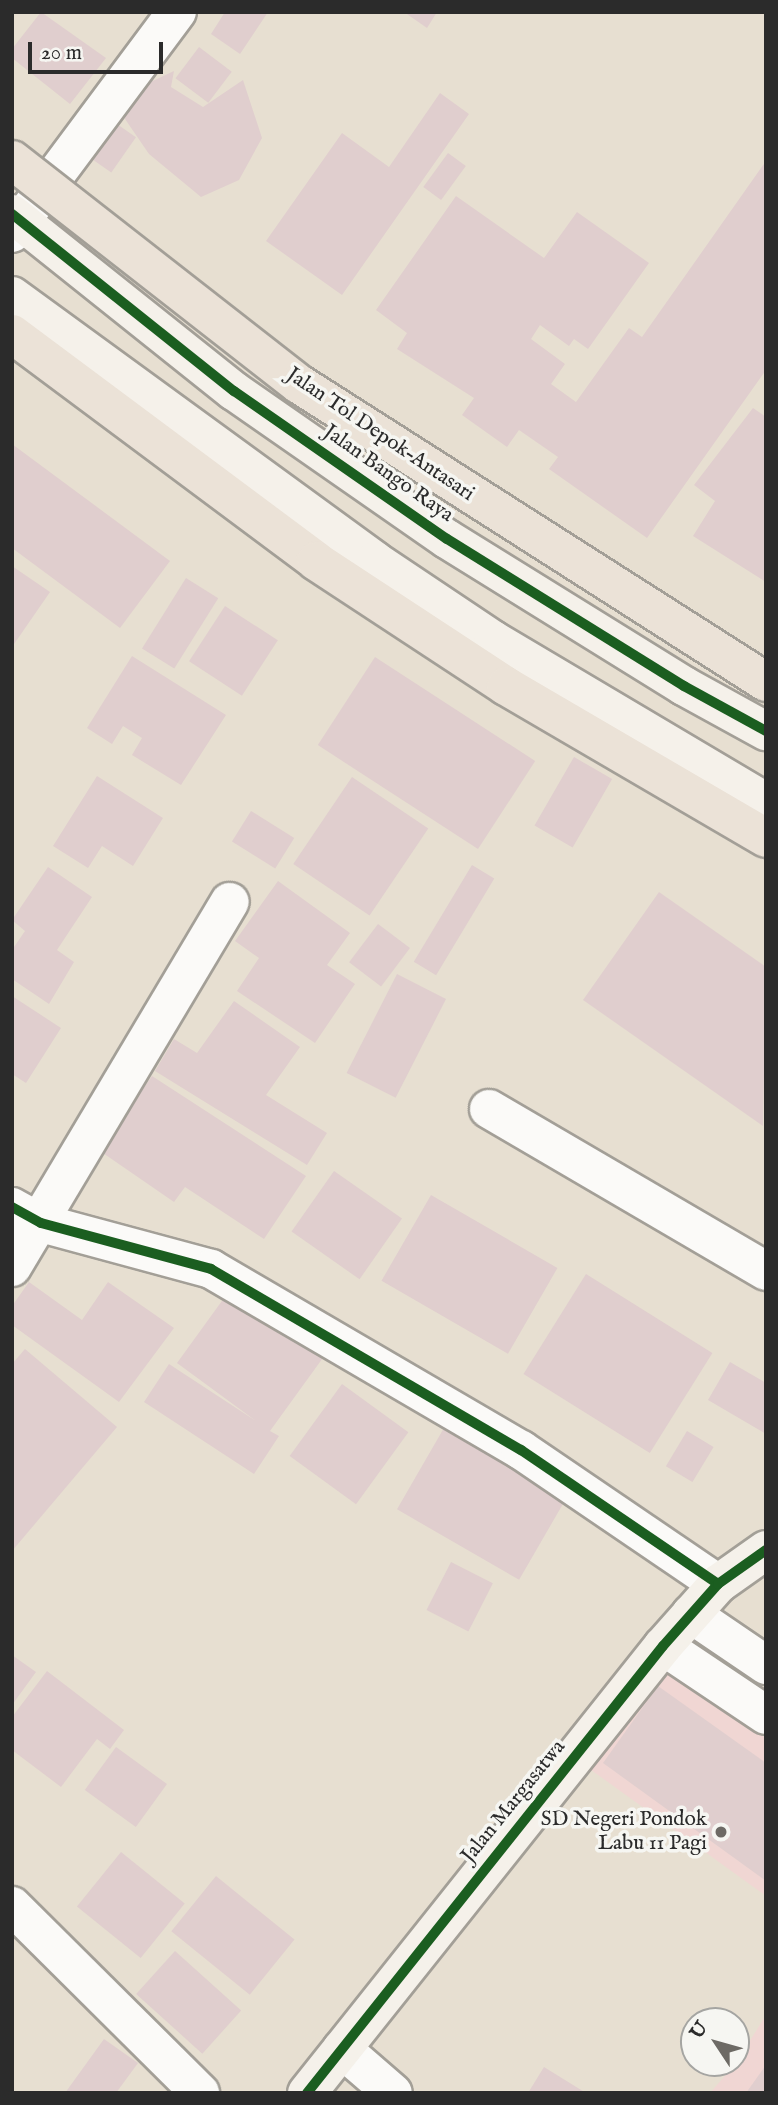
<!DOCTYPE html>
<html>
<head>
<meta charset="utf-8">
<style>
	body { margin:0 }
	#map { position:relative; width:778px; height:2105px; overflow:hidden; background:#e7dfd1; font-family:"IM FELL English",serif }
	div>[style] { position:absolute }
	.built>* { inset:0; background:#f0d6d3 }
	.building>* { inset:0; background:#e0cece; transform-origin:0 0 }
	.roads { filter:drop-shadow(2px 0 #a39f97) drop-shadow(-2px 0 #a39f97) drop-shadow(0 2px #a39f97) drop-shadow(0 -2px #a39f97) }
	.street>* { height:38px; margin:-19px; padding:0 19px; transform-origin:19px; border-radius:19px; background:#fbfaf8 }
	.secondary>* { height:38px; margin:-19px; padding:0 19px; transform-origin:19px; border-radius:19px; background:#f5f1ea }
	.highway>* { height:38px; margin:-19px; padding:0 19px; transform-origin:19px; border-radius:19px; background:#ebe2d7 }
	.bridges { filter:drop-shadow(2px 0 #a39f97) drop-shadow(-2px 0 #a39f97) drop-shadow(0 2px #a39f97) drop-shadow(0 -2px #a39f97) }
	.highway-bridge>* { height:38px; margin:-19px; padding:0 19px; transform-origin:19px; border-radius:19px; background:#ebe2d7 }
	.cycleway>* { height:10px; margin:-5px; padding:0 5px; transform-origin:5px; border-radius:5px; background:#1b5e20 }
	.dots>* { width:19px; height:19px; translate:-50% -50%; box-sizing:border-box; border:4px solid #f6f6f2; border-radius:50% }
	span { translate:-50% -50%; white-space:nowrap; text-align:center; line-height:1.15; -webkit-text-stroke:7px #f6f6f2; paint-order:stroke }
	.street-label { font-size:21px; color:#2b2b2b }
	.poi-label { font-size:21px; color:#2b2b2b }
	.right { translate:-100% -50%; text-align:right }
	.frame { position:absolute; inset:0; border:14px solid #2b2b2b; pointer-events:none }
	.north { position:absolute; left:680px; top:2007px; width:70px; height:70px; box-sizing:border-box; background:#f6f6f2; border:2px solid #a5a5a2; border-radius:50%; rotate:306deg; font-size:19px; font-weight:700; line-height:28px; text-align:center; color:#2b2b2b }
	.north::after { content:''; display:block; margin:auto; width:24px; height:32px; background:#6d6a65; clip-path:polygon(50% 0,100% 100%,50% 72%,0 100%) }
	.scale { position:absolute; left:28px; top:42px; width:135px; height:32px; box-sizing:border-box; border:4px solid #2b2b2b; border-top:0; padding-left:9px; font-size:21px; line-height:24px; white-space:nowrap; color:#2b2b2b; -webkit-text-stroke:5px #f6f6f2; paint-order:stroke }
</style>
</head>
<body>
<div id="map">
	<div class="built">
		<div style="clip-path:polygon(660px 1669px,766px 1738px,766px 1896px,587px 1767px)"></div>
		<div style="clip-path:polygon(766px 2015px,766px 2093px,710px 2093px,736px 2063px)"></div>
	</div>
	<div class="building">
		<div style="clip-path:polygon(41px 12px,106px 58px,70px 104px,12px 58px,12px 49px)"></div>
		<div style="clip-path:polygon(225px 12px,268px 12px,240px 54px,211px 34px)"></div>
		<div style="clip-path:polygon(404px 12px,437px 12px,427px 28px)"></div>
		<div style="left:199px;top:47px;width:41px;height:39px;rotate:37deg"></div>
		<div style="clip-path:polygon(174px 71px,171px 87px,203px 107px,243px 80px,262px 138px,239px 180px,201px 197px,149px 154px,112px 100px)"></div>
		<div style="clip-path:polygon(440px 93px,469px 114px,342px 295px,266px 241px,342px 133px,389px 167px)"></div>
		<div style="left:104px;top:115px;width:39px;height:43px;rotate:35deg"></div>
		<div style="left:448px;top:153px;width:22px;height:42px;rotate:36deg"></div>
		<div style="clip-path:polygon(766px 161px,766px 370px,647px 538px,549px 469px,558px 457px,519px 430px,507px 447px,462px 415px,474px 398px,397px 349px,407px 333px,376px 310px,456px 196px,544px 258px,577px 212px,649px 263px,588px 349px,574px 339px,569px 346px,540px 325px,531px 339px,565px 364px,551px 384px,576px 402px,629px 328px,642px 337px)"></div>
		<div style="clip-path:polygon(753px 408px,766px 417px,766px 582px,693px 536px,715px 501px,694px 485px)"></div>
		<div style="clip-path:polygon(12px 444px,170px 561px,120px 628px,12px 548px)"></div>
		<div style="clip-path:polygon(12px 566px,50px 592px,12px 647px)"></div>
		<div style="left:186px;top:578px;width:38px;height:83px;rotate:32deg"></div>
		<div style="left:225px;top:606px;width:63px;height:66px;rotate:33deg"></div>
		<div style="clip-path:polygon(132px 656px,226px 715px,181px 785px,132px 755px,142px 738px,123px 726px,112px 744px,87px 728px)"></div>
		<div style="left:375px;top:657px;width:191px;height:105px;rotate:33deg"></div>
		<div style="left:574px;top:757px;width:44px;height:79px;rotate:30deg"></div>
		<div style="clip-path:polygon(97px 776px,163px 818px,133px 866px,102px 846px,88px 868px,53px 846px)"></div>
		<div style="left:352px;top:777px;width:92px;height:105px;rotate:34deg"></div>
		<div style="left:251px;top:811px;width:51px;height:36px;rotate:32deg"></div>
		<div style="left:472px;top:865px;width:26px;height:113px;rotate:31deg"></div>
		<div style="clip-path:polygon(48px 867px,92px 897px,57px 950px,74px 962px,49px 1004px,12px 979px,12px 950px,25px 931px,12px 920px)"></div>
		<div style="clip-path:polygon(278px 881px,350px 933px,327px 965px,355px 984px,315px 1043px,237px 991px,259px 958px,235px 941px)"></div>
		<div style="clip-path:polygon(659px 892px,766px 967px,763px 1126px,583px 1000px)"></div>
		<div style="left:378px;top:924px;width:40px;height:48px;rotate:37deg"></div>
		<div style="left:397px;top:974px;width:55px;height:111px;rotate:27deg"></div>
		<div style="clip-path:polygon(12px 996px,61px 1028px,26px 1083px,12px 1074px)"></div>
		<div style="clip-path:polygon(234px 1001px,300px 1047px,266px 1095px,327px 1133px,307px 1165px,155px 1071px,174px 1039px,197px 1053px)"></div>
		<div style="clip-path:polygon(152px 1076px,306px 1176px,264px 1239px,185px 1187px,174px 1202px,100px 1151px)"></div>
		<div style="left:334px;top:1171px;width:83px;height:74px;rotate:35deg"></div>
		<div style="left:431px;top:1195px;width:146px;height:99px;rotate:30deg"></div>
		<div style="left:586px;top:1274px;width:149px;height:118px;rotate:32deg"></div>
		<div style="clip-path:polygon(29px 1282px,82px 1320px,108px 1282px,174px 1328px,119px 1402px,12px 1325px,12px 1306px)"></div>
		<div style="clip-path:polygon(232px 1287px,325px 1355px,270px 1431px,279px 1436px,254px 1474px,144px 1402px,169px 1364px,256px 1421px,177px 1363px)"></div>
		<div style="clip-path:polygon(25px 1349px,117px 1427px,12px 1551px,12px 1364px)"></div>
		<div style="clip-path:polygon(730px 1362px,766px 1383px,766px 1434px,708px 1400px)"></div>
		<div style="left:342px;top:1384px;width:82px;height:89px;rotate:36deg"></div>
		<div style="left:448px;top:1421px;width:141px;height:102px;rotate:30deg"></div>
		<div style="left:687px;top:1431px;width:31px;height:41px;rotate:31deg"></div>
		<div style="left:451px;top:1562px;width:47px;height:54px;rotate:27deg"></div>
		<div style="clip-path:polygon(12px 1655px,36px 1672px,12px 1705px)"></div>
		<div style="clip-path:polygon(47px 1671px,124px 1730px,110px 1749px,97px 1739px,61px 1787px,12px 1750px,12px 1717px)"></div>
		<div style="clip-path:polygon(658px 1686px,766px 1763px,766px 1881px,603px 1763px)"></div>
		<div style="left:116px;top:1747px;width:63px;height:53px;rotate:36deg"></div>
		<div style="left:121px;top:1852px;width:82px;height:70px;rotate:39deg"></div>
		<div style="left:216px;top:1876px;width:101px;height:71px;rotate:39deg"></div>
		<div style="left:175px;top:1951px;width:89px;height:58px;rotate:42deg"></div>
		<div style="clip-path:polygon(104px 2039px,138px 2063px,116px 2093px,65px 2093px)"></div>
		<div style="clip-path:polygon(766px 2065px,766px 2093px,746px 2093px)"></div>
		<div style="clip-path:polygon(544px 2067px,586px 2093px,528px 2093px)"></div>
	</div>
	<div class="roads">
		<div class="street">
			<div style="left:12px;top:233px;width:276px;rotate:-53.3deg"></div>
			<div style="left:489px;top:1109px;width:321px;rotate:30.3deg"></div>
			<div style="left:12px;top:1207px;width:33px;rotate:29deg"></div>
			<div style="left:41px;top:1223px;width:176px;rotate:15.1deg"></div>
			<div style="left:211px;top:1269px;width:359px;rotate:30.3deg"></div>
			<div style="left:521px;top:1450px;width:238px;rotate:34.2deg"></div>
			<div style="left:12px;top:1267px;width:425px;rotate:-59.2deg"></div>
			<div style="left:691px;top:1614px;width:91px;rotate:34.2deg"></div>
			<div style="left:663px;top:1646px;width:124px;rotate:33.8deg"></div>
			<div style="left:12px;top:1906px;width:265px;rotate:44.8deg"></div>
			<div style="left:342px;top:2049px;width:67px;rotate:40.8deg"></div>
		</div>
		<div class="secondary">
			<div style="left:12px;top:214px;width:284px;rotate:38.6deg"></div>
			<div style="left:234px;top:391px;width:259px;rotate:34.8deg"></div>
			<div style="left:447px;top:539px;width:279px;rotate:31.8deg"></div>
			<div style="left:684px;top:686px;width:94px;rotate:28.8deg"></div>
			<div style="left:12px;top:296px;width:449px;rotate:36.1deg"></div>
			<div style="left:375px;top:561px;width:142px;rotate:33.8deg"></div>
			<div style="left:493px;top:640px;width:317px;rotate:30.7deg"></div>
			<div style="left:307px;top:2093px;width:571px;rotate:-51.47deg"></div>
			<div style="left:663px;top:1646px;width:83px;rotate:-48.4deg"></div>
			<div style="left:718px;top:1584px;width:59px;rotate:-35.3deg"></div>
		</div>
		<div class="highway">
			<div style="left:12px;top:334px;width:379px;rotate:36.7deg"></div>
			<div style="left:316px;top:561px;width:227px;rotate:33.3deg"></div>
			<div style="left:506px;top:686px;width:301px;rotate:30.3deg"></div>
		</div>
	</div>
	<div class="bridges">
		<div class="highway-bridge">
			<div style="left:12px;top:160px;width:364px;rotate:38deg"></div>
			<div style="left:299px;top:384px;width:554px;rotate:32.54deg"></div>
		</div>
	</div>
	<div class="cycleway">
		<div style="left:12px;top:214px;width:284px;rotate:38.6deg"></div>
		<div style="left:234px;top:391px;width:259px;rotate:34.8deg"></div>
		<div style="left:447px;top:539px;width:279px;rotate:31.8deg"></div>
		<div style="left:684px;top:686px;width:94px;rotate:28.8deg"></div>
		<div style="left:12px;top:1207px;width:33px;rotate:29deg"></div>
		<div style="left:41px;top:1223px;width:176px;rotate:15.1deg"></div>
		<div style="left:211px;top:1269px;width:359px;rotate:30.3deg"></div>
		<div style="left:521px;top:1450px;width:238px;rotate:34.2deg"></div>
		<div style="left:307px;top:2093px;width:571px;rotate:-51.47deg"></div>
		<div style="left:663px;top:1646px;width:83px;rotate:-48.4deg"></div>
		<div style="left:718px;top:1584px;width:59px;rotate:-35.3deg"></div>
	</div>
	<div class="dots">
		<div style="left:721px;top:1832px;background:#6d6a65"></div>
	</div>
	<div class="street-label">
		<span style="left:380px;top:435px;rotate:34deg">Jalan Tol Depok–Antasari</span>
		<span style="left:388px;top:474px;rotate:35deg">Jalan Bango Raya</span>
		<span style="left:514px;top:1802px;rotate:-51deg">Jalan Margasatwa</span>
	</div>
	<div class="poi-label">
		<span class="right" style="left:707px;top:1832px">SD Negeri Pondok<br>Labu 11 Pagi</span>
	</div>
	<div class="frame"></div>
	<div class="north">U</div>
	<div class="scale">20 m</div>
</div>
</body>
</html>
